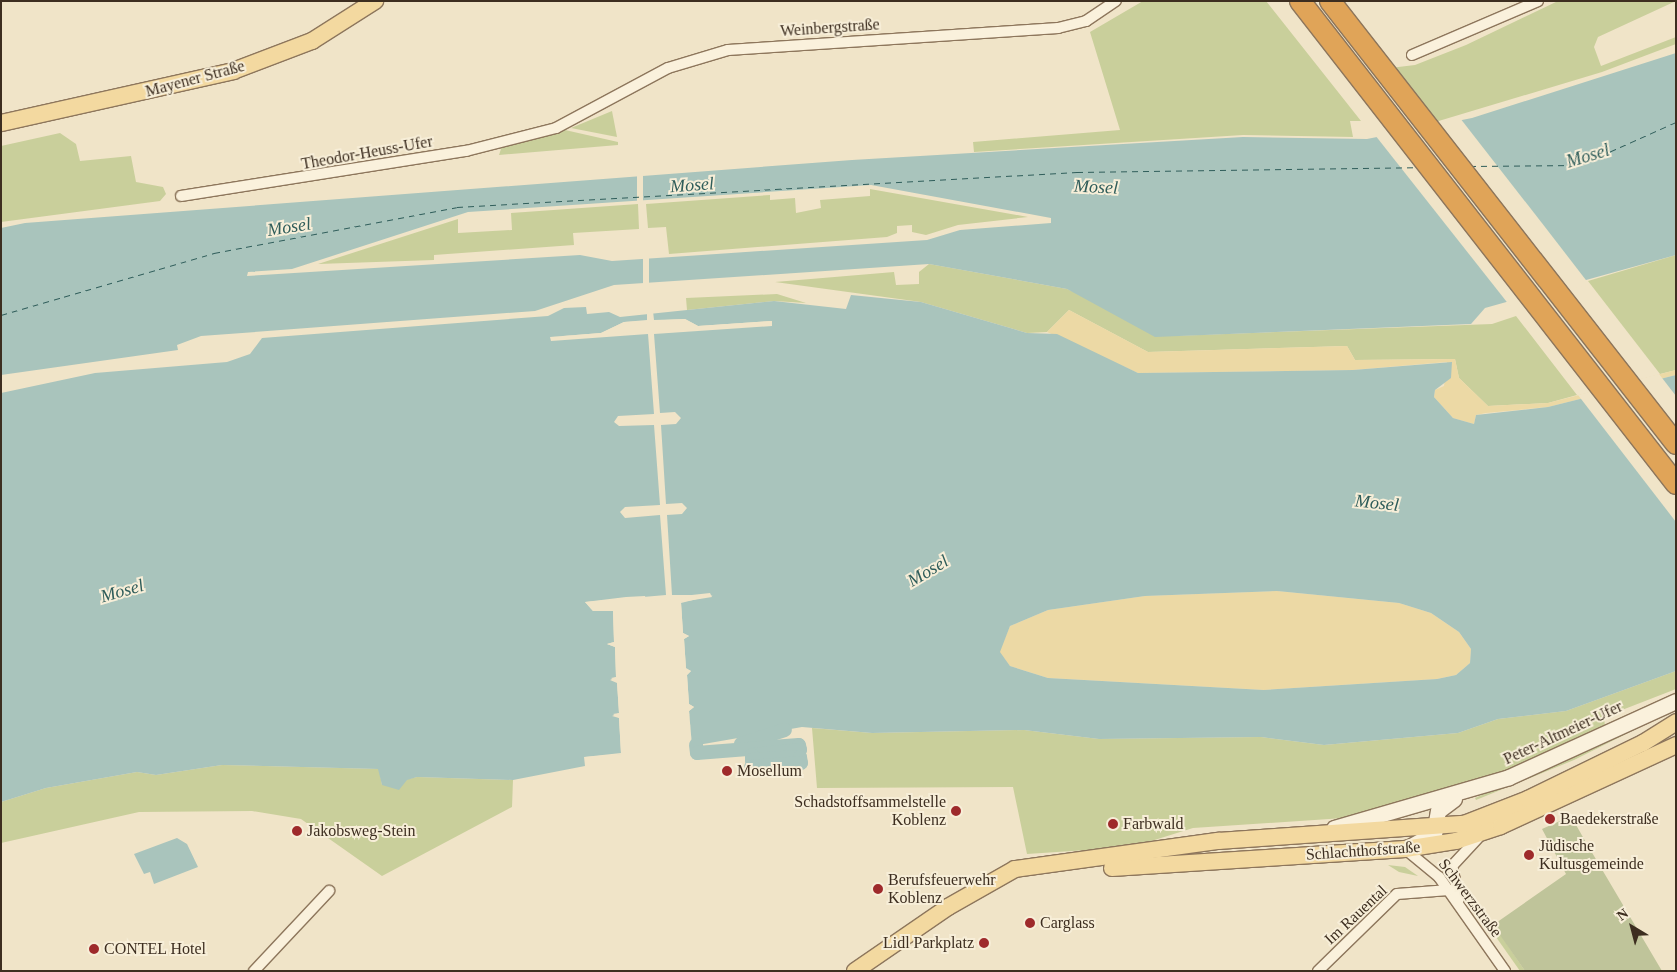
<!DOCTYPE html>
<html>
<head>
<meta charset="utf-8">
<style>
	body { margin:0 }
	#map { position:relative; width:1677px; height:972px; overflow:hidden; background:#f0e4c8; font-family:"Times New Roman",serif }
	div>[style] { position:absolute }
	.green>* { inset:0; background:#c9cf9b }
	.sand>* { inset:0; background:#ecd9a5 }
	.cemetery>* { inset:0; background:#bfc49a }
	.water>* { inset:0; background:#a9c4bc }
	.pier>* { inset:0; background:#f0e4c8; transform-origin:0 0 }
	.canal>* { height:14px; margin:-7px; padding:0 7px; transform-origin:7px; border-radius:7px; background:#a9c4bc }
	.ferry>* { height:1px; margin-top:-0.5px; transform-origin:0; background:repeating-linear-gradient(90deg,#2f5d5a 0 6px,transparent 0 11px) }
	.roads { filter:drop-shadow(1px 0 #8d765c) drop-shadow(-1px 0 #8d765c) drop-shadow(0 1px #8d765c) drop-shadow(0 -1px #8d765c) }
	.street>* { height:10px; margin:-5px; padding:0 5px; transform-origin:5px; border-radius:5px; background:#faf1dc }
	.secondary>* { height:15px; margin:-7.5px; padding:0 7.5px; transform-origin:7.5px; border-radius:7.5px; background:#faf1dc }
	.primary>* { height:16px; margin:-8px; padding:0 8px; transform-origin:8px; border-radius:8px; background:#f3d9a0 }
	.highway>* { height:20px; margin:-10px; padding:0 10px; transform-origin:10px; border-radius:10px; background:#e0a458 }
	.dots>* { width:14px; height:14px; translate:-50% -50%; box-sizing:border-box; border:2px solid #f7eed8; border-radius:50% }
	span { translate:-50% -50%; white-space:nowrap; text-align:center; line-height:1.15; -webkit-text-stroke:4px #f7eed8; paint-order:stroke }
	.street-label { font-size:16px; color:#3d2e20 }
	.poi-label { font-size:16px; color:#3d2e20 }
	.left { translate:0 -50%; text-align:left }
	.right { translate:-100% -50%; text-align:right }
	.water-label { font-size:18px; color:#2f5d5a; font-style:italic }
	.frame { position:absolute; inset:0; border:2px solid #3d2e20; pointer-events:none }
	.north { position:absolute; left:1607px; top:902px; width:50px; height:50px; -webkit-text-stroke:4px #f7eed8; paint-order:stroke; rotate:323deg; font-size:14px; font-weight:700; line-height:20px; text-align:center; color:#3d2e20 }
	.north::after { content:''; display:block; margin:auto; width:18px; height:22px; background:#3d2e20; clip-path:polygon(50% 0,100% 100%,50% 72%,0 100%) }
</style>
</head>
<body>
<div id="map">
	<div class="green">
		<div style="clip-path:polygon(1143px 1px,1266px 1px,1361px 121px,1350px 121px,1353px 137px,1243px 135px,974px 152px,973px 142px,1120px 130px,1090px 32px)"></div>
		<div style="clip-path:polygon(1558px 1px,1676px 1px,1598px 37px,1594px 47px,1601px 66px,1676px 37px,1676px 44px,1602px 72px,1432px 123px,1390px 68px,1415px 65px,1466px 45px)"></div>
		<div style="clip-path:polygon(612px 111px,617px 137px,571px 128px)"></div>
		<div style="clip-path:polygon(565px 130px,618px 142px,618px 145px,499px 155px,502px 146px)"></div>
		<div style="clip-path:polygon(60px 133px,76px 144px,80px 161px,131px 156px,136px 182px,163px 187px,166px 194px,160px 201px,1px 222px,1px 146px)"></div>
		<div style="clip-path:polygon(870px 189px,1028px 217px,958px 225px,926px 235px,912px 232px,912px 225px,897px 226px,897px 233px,887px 237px,669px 254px,666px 227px,648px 228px,646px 204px,770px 195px,770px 200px,795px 198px,796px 213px,821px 208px,820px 200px,870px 196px)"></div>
		<div style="clip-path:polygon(638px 204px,639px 229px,573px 233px,574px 245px,434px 255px,434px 260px,318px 264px,458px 219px,458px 233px,512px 230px,511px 213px)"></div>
		<div style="clip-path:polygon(1676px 255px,1676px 370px,1660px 374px,1588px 281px)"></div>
		<div style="clip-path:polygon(929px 264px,1067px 289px,1173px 336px,1492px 324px,1516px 316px,1577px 395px,1548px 403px,1488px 406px,1459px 378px,1455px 359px,1355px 360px,1347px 346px,1148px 352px,1069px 310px,1047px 332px,1027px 333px,921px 302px,775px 282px,894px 272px,896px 285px,919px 284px,919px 272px)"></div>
		<div style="clip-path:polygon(777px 294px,806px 303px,774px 301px,687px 310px,686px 298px)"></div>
		<div style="clip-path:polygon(1676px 671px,1676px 689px,1604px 717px,1605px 727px,1531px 762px,1480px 780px,1344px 818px,1193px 828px,1132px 847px,1027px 854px,1013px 787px,817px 788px,812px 728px,872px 733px,1024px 730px,1099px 739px,1261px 737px,1324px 745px,1458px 733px,1498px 719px,1566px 711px)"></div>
		<div style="clip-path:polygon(1676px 709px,1574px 760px,1476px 800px,1475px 798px)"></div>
		<div style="clip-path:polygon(222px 765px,379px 769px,382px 785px,417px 777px,513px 780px,512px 807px,382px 876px,301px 819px,252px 811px,139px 812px,1px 843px,1px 802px,46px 788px,137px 772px,156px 775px)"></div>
		<div style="clip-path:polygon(1388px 865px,1405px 867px,1418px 876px,1399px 872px)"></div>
		<div style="clip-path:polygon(1469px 890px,1493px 925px,1486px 924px,1472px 901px,1467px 901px,1464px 895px)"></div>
		<div style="clip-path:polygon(1498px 931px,1525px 971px,1520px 971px,1496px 937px)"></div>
	</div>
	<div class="sand">
		<div style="clip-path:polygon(1069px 310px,1148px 352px,1347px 346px,1355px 360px,1455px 359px,1459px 378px,1488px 406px,1548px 403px,1676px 370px,1676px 375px,1548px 407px,1486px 413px,1476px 415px,1474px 424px,1453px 418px,1434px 397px,1435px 390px,1444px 386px,1447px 362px,1353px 370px,1138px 373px,1047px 332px)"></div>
		<div style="clip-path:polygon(1277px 591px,1399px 603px,1431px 613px,1459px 632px,1471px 649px,1470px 663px,1456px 675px,1437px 679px,1264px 690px,1048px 678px,1010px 666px,999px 652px,1010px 626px,1048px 610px,1145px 596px)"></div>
	</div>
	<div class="cemetery">
		<div style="clip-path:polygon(1571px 816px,1584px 839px,1662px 971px,1525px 971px,1493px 925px,1566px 874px,1542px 829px)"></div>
	</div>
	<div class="water">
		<div style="clip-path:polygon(evenodd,1676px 53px,1676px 255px,1485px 308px,1471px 324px,1155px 337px,1067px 289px,929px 264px,614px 285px,535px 311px,201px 336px,177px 345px,178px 350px,1px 375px,1px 228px,25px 223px,852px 160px,1243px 137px,1367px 139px,1472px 118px,1676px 53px,871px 185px,1051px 218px,1051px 223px,960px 230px,927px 240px,612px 261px,580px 255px,247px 276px,248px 272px,292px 269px,468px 212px,871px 185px)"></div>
		<div style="clip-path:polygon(evenodd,851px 295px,921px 302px,1027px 333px,1057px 334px,1138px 373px,1353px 370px,1452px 362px,1451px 378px,1435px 390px,1434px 397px,1453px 418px,1474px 424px,1476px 415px,1548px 407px,1676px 375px,1676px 671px,1566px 711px,1498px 719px,1458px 733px,1324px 745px,1261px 737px,1099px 739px,1024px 730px,872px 733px,802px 727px,692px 746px,689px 711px,694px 707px,689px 704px,687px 675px,691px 671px,686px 669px,684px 639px,689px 636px,683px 633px,681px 602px,712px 597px,710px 593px,646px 600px,645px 596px,626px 597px,585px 602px,593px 611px,613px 611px,614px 642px,607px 644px,615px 647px,616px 677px,611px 678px,617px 682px,619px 713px,613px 714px,619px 718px,621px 754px,585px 757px,585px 766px,513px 780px,417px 777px,407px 780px,399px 790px,382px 785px,378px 769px,222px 765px,156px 775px,137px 772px,46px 788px,1px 802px,1px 393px,95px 373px,227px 362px,250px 354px,262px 338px,548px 316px,564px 308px,586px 307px,587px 314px,609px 312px,620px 317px,774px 301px,846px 309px,851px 295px,685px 319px,698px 326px,771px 321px,772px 325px,551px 337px,601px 333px,624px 322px,685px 319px,851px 295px,1277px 591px,1399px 603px,1431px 613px,1459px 632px,1471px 649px,1470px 663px,1456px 675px,1437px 679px,1264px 690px,1048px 678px,1010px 666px,1000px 652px,1010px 626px,1048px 610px,1145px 596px,1277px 591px)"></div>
		<div style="clip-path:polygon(177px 838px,187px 844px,198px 867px,154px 884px,150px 872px,144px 874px,134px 854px)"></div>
	</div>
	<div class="pier">
		<div style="clip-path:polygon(1460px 118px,1545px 227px,1589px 284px,1510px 306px,1375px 135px)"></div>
		<div style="left:637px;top:174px;width:6px;height:29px"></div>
		<div style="left:643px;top:256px;width:6px;height:30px"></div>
		<div style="clip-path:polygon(evenodd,653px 311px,654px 320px,685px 319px,698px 326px,772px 321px,772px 326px,654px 334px,660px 413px,675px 412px,681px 418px,676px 424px,661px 425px,666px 504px,682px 503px,687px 508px,682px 514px,667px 515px,672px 595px,713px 595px,681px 603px,683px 633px,689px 636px,684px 639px,686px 668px,691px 671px,687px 675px,689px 704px,694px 707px,689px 711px,692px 748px,679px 602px,706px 595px,646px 602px,643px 598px,587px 603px,615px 610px,624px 754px,587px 759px,585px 766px,584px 757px,621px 753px,619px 718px,612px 716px,619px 713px,617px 683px,610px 680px,616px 677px,615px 647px,607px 644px,614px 642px,613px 611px,593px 611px,585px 602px,666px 595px,660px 515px,625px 518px,620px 512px,625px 507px,660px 505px,654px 425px,619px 426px,614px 422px,618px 416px,654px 414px,648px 334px,551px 341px,550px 337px,601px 333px,624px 322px,647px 320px,647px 312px,653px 311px,684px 321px,696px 328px,610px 333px,625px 324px,684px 321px)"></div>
		<div style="clip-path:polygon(1659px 374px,1676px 396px,1676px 522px,1578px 395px)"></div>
	</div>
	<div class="canal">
		<div style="left:741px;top:744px;width:46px;rotate:-17.7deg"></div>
		<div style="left:696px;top:745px;width:8px;rotate:83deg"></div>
		<div style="left:697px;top:753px;width:102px;rotate:-4.5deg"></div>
		<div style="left:799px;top:745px;width:5px;rotate:79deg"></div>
		<div style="left:800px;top:750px;width:48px;rotate:174.1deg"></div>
		<div style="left:752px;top:755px;width:5px;rotate:90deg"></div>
		<div style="left:752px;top:760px;width:48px;rotate:-3.6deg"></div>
		<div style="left:800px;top:757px;width:6px;rotate:81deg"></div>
		<div style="left:801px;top:763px;width:50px;rotate:175.4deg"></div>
	</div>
	<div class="ferry">
		<div style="left:1470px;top:166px;width:110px;rotate:-0.5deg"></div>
		<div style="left:1580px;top:165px;width:105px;rotate:-24.1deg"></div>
		<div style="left:1px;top:315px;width:222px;rotate:-16.2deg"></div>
		<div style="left:214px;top:253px;width:247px;rotate:-10.7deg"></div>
		<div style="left:457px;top:207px;width:621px;rotate:-3.23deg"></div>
		<div style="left:1077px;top:172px;width:339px;rotate:-0.8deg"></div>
	</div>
	<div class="roads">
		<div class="street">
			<div style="left:1412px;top:55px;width:137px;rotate:-23.2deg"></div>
			<div style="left:181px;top:196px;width:289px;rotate:-9deg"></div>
			<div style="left:466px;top:151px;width:93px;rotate:-14.3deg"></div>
			<div style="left:556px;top:128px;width:127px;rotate:-28.2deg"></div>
			<div style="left:668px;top:68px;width:63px;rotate:-16.7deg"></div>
			<div style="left:728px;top:50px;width:331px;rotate:-3.8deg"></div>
			<div style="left:1058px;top:28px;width:29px;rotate:-14deg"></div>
			<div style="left:1086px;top:21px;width:36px;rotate:-34deg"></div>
			<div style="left:1405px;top:849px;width:44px;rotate:39.5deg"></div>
			<div style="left:1439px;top:877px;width:115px;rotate:54.9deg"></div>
			<div style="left:1459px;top:899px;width:34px;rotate:-102deg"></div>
			<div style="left:1452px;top:866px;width:38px;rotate:-47deg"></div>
			<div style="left:254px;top:971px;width:110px;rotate:-46.8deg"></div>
			<div style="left:1318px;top:971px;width:110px;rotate:-44.3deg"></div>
			<div style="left:1397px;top:894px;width:52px;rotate:-4.4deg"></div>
		</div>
		<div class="secondary">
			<div style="left:1334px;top:828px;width:182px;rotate:-16.2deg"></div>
			<div style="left:1509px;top:777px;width:183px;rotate:-24.5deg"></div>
			<div style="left:1409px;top:847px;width:29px;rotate:-29deg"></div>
			<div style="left:1434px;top:833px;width:22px;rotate:-80deg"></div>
			<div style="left:1438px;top:811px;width:20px;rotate:-37deg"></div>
		</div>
		<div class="primary">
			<div style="left:1px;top:123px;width:238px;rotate:-12.6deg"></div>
			<div style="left:233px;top:71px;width:85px;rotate:-20.8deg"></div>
			<div style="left:312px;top:41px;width:75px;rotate:-32.4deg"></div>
			<div style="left:1112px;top:868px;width:294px;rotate:-3.7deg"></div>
			<div style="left:1405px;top:849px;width:52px;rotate:-8.9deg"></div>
			<div style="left:1456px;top:841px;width:47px;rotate:-18.4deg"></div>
			<div style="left:1501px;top:826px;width:193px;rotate:-24.8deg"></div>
			<div style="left:855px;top:971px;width:113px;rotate:-34.5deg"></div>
			<div style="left:948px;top:907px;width:77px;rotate:-29.6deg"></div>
			<div style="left:1015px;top:869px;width:205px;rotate:-7.9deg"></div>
			<div style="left:1218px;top:841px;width:247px;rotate:-4deg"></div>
			<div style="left:1464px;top:824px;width:69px;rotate:-21.3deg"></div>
			<div style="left:1528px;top:799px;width:128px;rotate:-26deg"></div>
			<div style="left:1643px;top:743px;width:39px;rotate:-32deg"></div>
		</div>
		<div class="highway">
			<div style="left:1300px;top:1px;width:612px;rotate:52.1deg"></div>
			<div style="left:1330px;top:1px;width:562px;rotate:52.01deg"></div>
		</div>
	</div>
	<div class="dots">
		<div style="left:727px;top:771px;background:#9e2a2b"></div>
		<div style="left:956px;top:811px;background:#9e2a2b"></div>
		<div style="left:1550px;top:819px;background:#9e2a2b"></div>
		<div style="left:1113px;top:824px;background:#9e2a2b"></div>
		<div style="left:297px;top:831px;background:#9e2a2b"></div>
		<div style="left:1529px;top:855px;background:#9e2a2b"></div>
		<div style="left:878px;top:889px;background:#9e2a2b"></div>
		<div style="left:1030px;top:923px;background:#9e2a2b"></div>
		<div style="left:984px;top:943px;background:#9e2a2b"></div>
		<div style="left:94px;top:949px;background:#9e2a2b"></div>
	</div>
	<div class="street-label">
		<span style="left:830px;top:28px;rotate:-4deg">Weinbergstraße</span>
		<span style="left:195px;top:79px;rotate:-15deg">Mayener Straße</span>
		<span style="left:367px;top:153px;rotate:-10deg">Theodor-Heuss-Ufer</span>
		<span style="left:1563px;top:733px;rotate:-25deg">Peter-Altmeier-Ufer</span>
		<span style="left:1363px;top:851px;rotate:-4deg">Schlachthofstraße</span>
		<span style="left:1470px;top:898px;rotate:53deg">Schwerzstraße</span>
		<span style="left:1356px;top:915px;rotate:-43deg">Im Rauental</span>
	</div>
	<div class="poi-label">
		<span class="left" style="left:737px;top:771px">Mosellum</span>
		<span class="right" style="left:946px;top:811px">Schadstoffsammelstelle<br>Koblenz</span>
		<span class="left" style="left:1560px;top:819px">Baedekerstraße</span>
		<span class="left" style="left:1123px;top:824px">Farbwald</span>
		<span class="left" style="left:307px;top:831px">Jakobsweg-Stein</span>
		<span class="left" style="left:1539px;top:855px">Jüdische<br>Kultusgemeinde</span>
		<span class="left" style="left:888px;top:889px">Berufsfeuerwehr<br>Koblenz</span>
		<span class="left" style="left:1040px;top:923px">Carglass</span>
		<span class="right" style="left:974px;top:943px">Lidl Parkplatz</span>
		<span class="left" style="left:104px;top:949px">CONTEL Hotel</span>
	</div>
	<div class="water-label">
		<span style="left:1588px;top:156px;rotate:-17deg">Mosel</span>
		<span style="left:692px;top:185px;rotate:-4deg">Mosel</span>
		<span style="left:1096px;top:187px;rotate:3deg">Mosel</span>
		<span style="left:289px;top:227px;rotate:-9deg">Mosel</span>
		<span style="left:1377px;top:503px;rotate:6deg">Mosel</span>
		<span style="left:928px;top:571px;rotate:-31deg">Mosel</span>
		<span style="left:122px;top:591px;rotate:-16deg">Mosel</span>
	</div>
	<div class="frame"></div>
	<div class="north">N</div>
</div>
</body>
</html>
